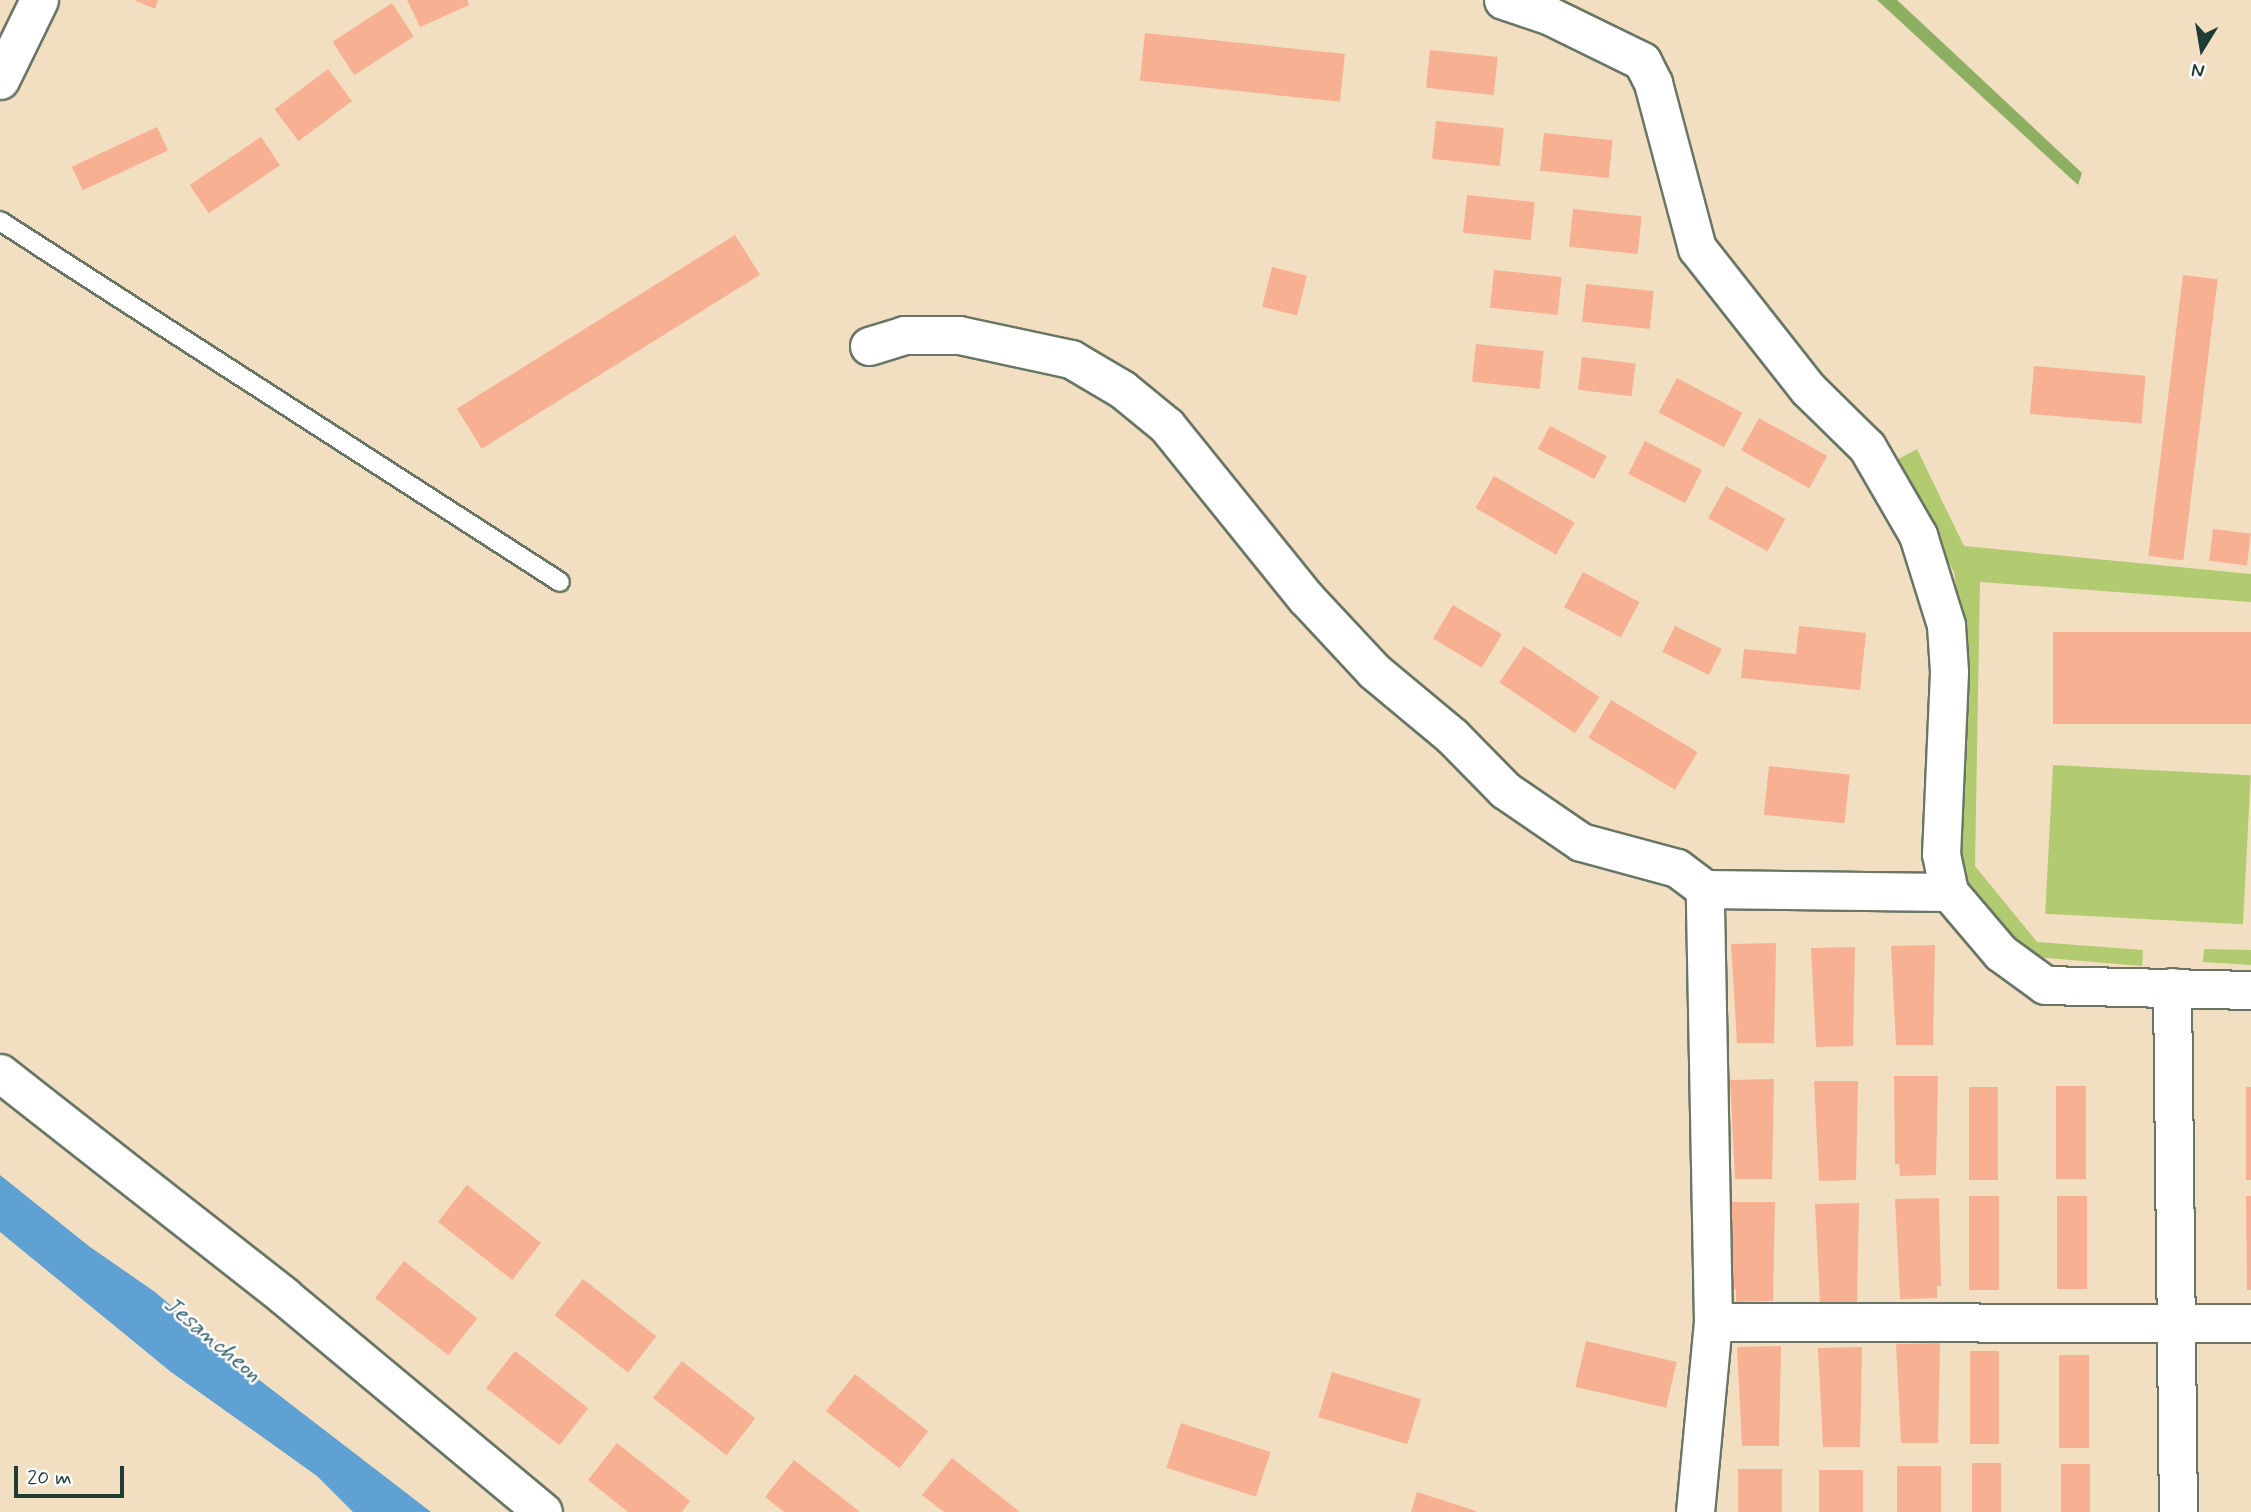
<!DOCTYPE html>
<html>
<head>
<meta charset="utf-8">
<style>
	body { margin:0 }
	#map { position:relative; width:2251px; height:1512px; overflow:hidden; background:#f2dfc1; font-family:Mynerve,sans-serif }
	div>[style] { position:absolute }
	.green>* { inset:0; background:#b2cb70; transform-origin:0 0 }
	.forest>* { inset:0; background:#8daf62 }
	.water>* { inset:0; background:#5ea1d2 }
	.building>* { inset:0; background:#f7b092; transform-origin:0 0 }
	.roads { filter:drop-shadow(2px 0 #697665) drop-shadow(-2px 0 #697665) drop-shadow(0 2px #697665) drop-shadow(0 -2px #697665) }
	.service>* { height:18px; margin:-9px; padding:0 9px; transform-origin:9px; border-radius:9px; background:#fff }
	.minor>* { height:37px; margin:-18.5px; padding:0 18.5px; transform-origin:18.5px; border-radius:18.5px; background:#fff }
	span { translate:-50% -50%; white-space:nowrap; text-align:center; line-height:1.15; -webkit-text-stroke:5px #fff; paint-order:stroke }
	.water-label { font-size:23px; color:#35606b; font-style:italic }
	.north { position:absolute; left:2167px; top:14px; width:70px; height:70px; -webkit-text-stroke:5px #fff; paint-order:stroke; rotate:191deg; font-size:19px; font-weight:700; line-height:28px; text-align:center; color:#1f3d34 }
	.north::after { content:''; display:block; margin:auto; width:24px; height:32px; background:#1f3d34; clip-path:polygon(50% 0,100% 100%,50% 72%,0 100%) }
	.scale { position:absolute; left:14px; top:1466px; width:110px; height:32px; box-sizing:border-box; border:4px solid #1f3d34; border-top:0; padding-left:9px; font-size:21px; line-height:24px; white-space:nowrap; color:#1f3d34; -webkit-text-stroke:5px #fff; paint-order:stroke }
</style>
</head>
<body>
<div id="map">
	<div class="green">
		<div style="clip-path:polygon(1917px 449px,1964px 546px,2251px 574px,2251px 602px,1980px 582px,1975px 866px,2037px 942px,2143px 950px,2142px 966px,2024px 956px,1957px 878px,1960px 610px,1954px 572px,1893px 462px)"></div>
		<div style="left:2053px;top:765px;width:198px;height:149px;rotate:3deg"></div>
		<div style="clip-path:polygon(2204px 949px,2251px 950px,2251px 965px,2203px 962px)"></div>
	</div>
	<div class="forest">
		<div style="clip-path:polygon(1877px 0,1897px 0,2082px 173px,2078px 185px)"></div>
	</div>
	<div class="water">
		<div style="clip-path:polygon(0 1175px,90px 1247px,155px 1292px,258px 1379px,431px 1512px,353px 1512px,317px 1476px,171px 1372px,0 1232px)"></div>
	</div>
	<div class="building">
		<div style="clip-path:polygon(134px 0,158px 0,155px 9px)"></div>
		<div style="clip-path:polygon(407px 0,467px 0,469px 5px,420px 27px)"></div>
		<div style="left:392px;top:3px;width:40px;height:71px;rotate:57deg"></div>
		<div style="left:1145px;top:33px;width:201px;height:48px;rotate:6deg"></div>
		<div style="left:1430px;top:50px;width:68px;height:38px;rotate:6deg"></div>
		<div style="left:328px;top:69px;width:40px;height:67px;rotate:53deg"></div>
		<div style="left:1436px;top:121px;width:68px;height:38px;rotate:6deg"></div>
		<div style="left:157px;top:127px;width:26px;height:94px;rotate:65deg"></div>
		<div style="left:1544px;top:133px;width:69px;height:38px;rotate:6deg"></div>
		<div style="left:261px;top:137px;width:34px;height:86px;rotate:56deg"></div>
		<div style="left:1467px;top:195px;width:68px;height:38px;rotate:6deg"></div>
		<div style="left:1573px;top:209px;width:69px;height:38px;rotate:6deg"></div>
		<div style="left:735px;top:235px;width:47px;height:328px;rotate:58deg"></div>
		<div style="left:1272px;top:267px;width:36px;height:41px;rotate:14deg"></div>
		<div style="left:1494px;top:270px;width:68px;height:38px;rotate:6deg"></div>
		<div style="left:2183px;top:275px;width:35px;height:283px;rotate:7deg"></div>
		<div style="left:1586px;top:284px;width:68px;height:38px;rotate:6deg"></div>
		<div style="left:1476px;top:344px;width:68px;height:38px;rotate:6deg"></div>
		<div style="left:1582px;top:357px;width:54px;height:33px;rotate:7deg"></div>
		<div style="left:2034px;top:366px;width:112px;height:48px;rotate:5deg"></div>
		<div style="left:1677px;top:378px;width:74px;height:39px;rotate:28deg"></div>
		<div style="left:1759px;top:418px;width:78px;height:37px;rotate:29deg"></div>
		<div style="left:1550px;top:426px;width:64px;height:26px;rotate:28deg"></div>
		<div style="left:1645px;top:441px;width:64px;height:37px;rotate:27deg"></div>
		<div style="left:1494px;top:476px;width:93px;height:37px;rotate:30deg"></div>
		<div style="left:1726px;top:486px;width:68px;height:37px;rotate:29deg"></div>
		<div style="left:2213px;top:529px;width:38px;height:32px;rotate:7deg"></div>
		<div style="left:1583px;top:572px;width:64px;height:40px;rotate:28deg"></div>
		<div style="left:1453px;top:605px;width:57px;height:39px;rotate:31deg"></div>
		<div style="left:1675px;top:626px;width:52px;height:29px;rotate:26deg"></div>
		<div style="clip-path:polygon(1799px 626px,1866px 633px,1860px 690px,1741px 678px,1744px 649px,1796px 654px)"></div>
		<div style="left:2251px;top:632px;width:92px;height:198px;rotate:90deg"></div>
		<div style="left:1524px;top:646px;width:91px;height:44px;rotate:34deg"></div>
		<div style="left:1611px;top:700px;width:101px;height:44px;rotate:31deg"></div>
		<div style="left:1769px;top:766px;width:81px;height:49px;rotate:6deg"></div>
		<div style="clip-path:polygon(1776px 943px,1774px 1043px,1737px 1043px,1731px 944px)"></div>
		<div style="clip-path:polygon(1935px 945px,1933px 1045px,1896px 1045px,1891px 946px)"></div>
		<div style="clip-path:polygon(1855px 947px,1853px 1046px,1816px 1047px,1811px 948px)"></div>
		<div style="clip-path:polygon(1894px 1076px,1938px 1076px,1936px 1175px,1900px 1176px,1899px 1164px,1895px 1164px)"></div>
		<div style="clip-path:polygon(1774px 1079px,1772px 1179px,1735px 1179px,1730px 1080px)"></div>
		<div style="clip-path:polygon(1814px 1081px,1858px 1081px,1856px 1180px,1819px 1181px)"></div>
		<div style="left:2086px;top:1086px;width:93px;height:30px;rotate:90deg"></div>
		<div style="left:1969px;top:1087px;width:29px;height:93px"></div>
		<div style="left:2246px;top:1087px;width:5px;height:93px"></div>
		<div style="left:467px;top:1185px;width:94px;height:47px;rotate:38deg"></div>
		<div style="left:1969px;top:1196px;width:30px;height:94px"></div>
		<div style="left:2057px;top:1196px;width:30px;height:93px"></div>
		<div style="clip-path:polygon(2246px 1196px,2251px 1196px,2251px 1290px,2247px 1290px)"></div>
		<div style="clip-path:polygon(1939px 1198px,1941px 1286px,1937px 1286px,1937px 1298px,1900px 1299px,1895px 1199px)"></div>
		<div style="clip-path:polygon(1731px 1202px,1775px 1202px,1773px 1301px,1736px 1302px,1736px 1289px,1732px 1289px)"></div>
		<div style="clip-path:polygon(1859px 1203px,1857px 1303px,1820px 1303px,1815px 1204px)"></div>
		<div style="left:404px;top:1261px;width:93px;height:47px;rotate:38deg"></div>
		<div style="left:583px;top:1279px;width:93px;height:46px;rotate:38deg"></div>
		<div style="left:1586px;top:1341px;width:93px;height:47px;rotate:13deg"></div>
		<div style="clip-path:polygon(1940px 1343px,1938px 1443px,1901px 1443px,1896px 1344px)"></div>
		<div style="clip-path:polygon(1781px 1346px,1779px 1446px,1742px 1446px,1737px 1347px)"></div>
		<div style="clip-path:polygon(1862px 1347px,1860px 1447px,1823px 1447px,1818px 1348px)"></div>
		<div style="left:515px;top:1351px;width:93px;height:47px;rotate:38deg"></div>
		<div style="left:1970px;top:1351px;width:29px;height:93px"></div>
		<div style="left:2059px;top:1355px;width:30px;height:93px"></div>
		<div style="left:682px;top:1361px;width:93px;height:47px;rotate:38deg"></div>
		<div style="left:1332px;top:1372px;width:93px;height:47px;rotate:17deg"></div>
		<div style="left:855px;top:1374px;width:93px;height:47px;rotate:38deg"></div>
		<div style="left:1181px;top:1423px;width:94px;height:47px;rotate:18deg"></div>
		<div style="clip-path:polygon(617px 1443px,690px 1501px,682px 1512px,628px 1512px,588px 1480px)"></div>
		<div style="clip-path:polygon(952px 1458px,1020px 1512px,944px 1512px,922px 1495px)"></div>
		<div style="clip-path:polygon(794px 1460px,860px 1512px,784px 1512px,765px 1497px)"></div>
		<div style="left:1972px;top:1463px;width:29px;height:49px"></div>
		<div style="left:2061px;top:1464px;width:29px;height:48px"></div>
		<div style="left:1897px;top:1466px;width:44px;height:46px"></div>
		<div style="left:1738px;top:1469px;width:44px;height:43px"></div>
		<div style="left:1819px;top:1470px;width:44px;height:42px"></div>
		<div style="clip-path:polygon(1417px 1492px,1476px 1511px,1476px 1512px,1411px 1512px)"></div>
	</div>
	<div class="roads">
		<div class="service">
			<div style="left:0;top:221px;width:666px;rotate:32.81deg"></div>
		</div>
		<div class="minor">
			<div style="left:1503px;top:0;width:47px;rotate:18.4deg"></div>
			<div style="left:1548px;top:15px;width:105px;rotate:26.1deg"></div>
			<div style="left:1642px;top:61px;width:25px;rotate:63deg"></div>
			<div style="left:1653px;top:83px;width:171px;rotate:75.1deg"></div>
			<div style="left:1697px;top:248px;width:179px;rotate:51.8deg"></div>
			<div style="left:1808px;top:389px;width:83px;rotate:44.5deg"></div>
			<div style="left:1867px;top:447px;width:102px;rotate:59.9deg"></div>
			<div style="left:1918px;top:535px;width:94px;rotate:72.7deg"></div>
			<div style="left:1946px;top:625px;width:47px;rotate:86.3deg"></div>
			<div style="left:1949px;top:672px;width:182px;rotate:92.5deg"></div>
			<div style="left:1941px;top:854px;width:39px;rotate:78deg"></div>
			<div style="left:1949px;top:892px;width:80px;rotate:49.6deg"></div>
			<div style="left:2001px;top:953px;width:54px;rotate:36deg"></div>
			<div style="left:2045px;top:985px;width:206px;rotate:1.4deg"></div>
			<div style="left:0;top:80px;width:89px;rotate:-64deg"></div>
			<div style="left:869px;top:346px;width:37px;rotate:-17deg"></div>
			<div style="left:904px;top:335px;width:55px"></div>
			<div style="left:959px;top:335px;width:115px;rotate:12.1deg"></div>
			<div style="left:1071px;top:359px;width:59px;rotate:30.5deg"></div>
			<div style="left:1122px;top:389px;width:58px;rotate:39.4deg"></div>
			<div style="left:1167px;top:426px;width:221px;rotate:51.1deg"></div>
			<div style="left:1306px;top:598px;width:100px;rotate:47deg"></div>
			<div style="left:1374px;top:671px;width:102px;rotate:39.8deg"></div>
			<div style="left:1452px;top:736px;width:76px;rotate:45.5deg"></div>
			<div style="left:1505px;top:790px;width:92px;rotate:34.4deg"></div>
			<div style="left:1581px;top:842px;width:99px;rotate:15.2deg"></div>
			<div style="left:1677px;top:868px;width:35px;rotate:37deg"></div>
			<div style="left:1705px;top:889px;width:244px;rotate:0.7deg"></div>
			<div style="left:2172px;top:987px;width:525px;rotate:89.35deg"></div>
			<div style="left:0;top:1073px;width:361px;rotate:38.1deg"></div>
			<div style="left:284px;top:1296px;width:337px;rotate:39.8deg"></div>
			<div style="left:1713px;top:1322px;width:538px;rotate:0.11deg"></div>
			<div style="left:1695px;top:1512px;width:191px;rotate:-84.6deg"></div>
			<div style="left:1713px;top:1322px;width:433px;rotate:-91.1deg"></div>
		</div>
	</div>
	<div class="water-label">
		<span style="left:212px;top:1340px;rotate:40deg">Jesancheon</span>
	</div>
	<div class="north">N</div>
	<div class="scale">20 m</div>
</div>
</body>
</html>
